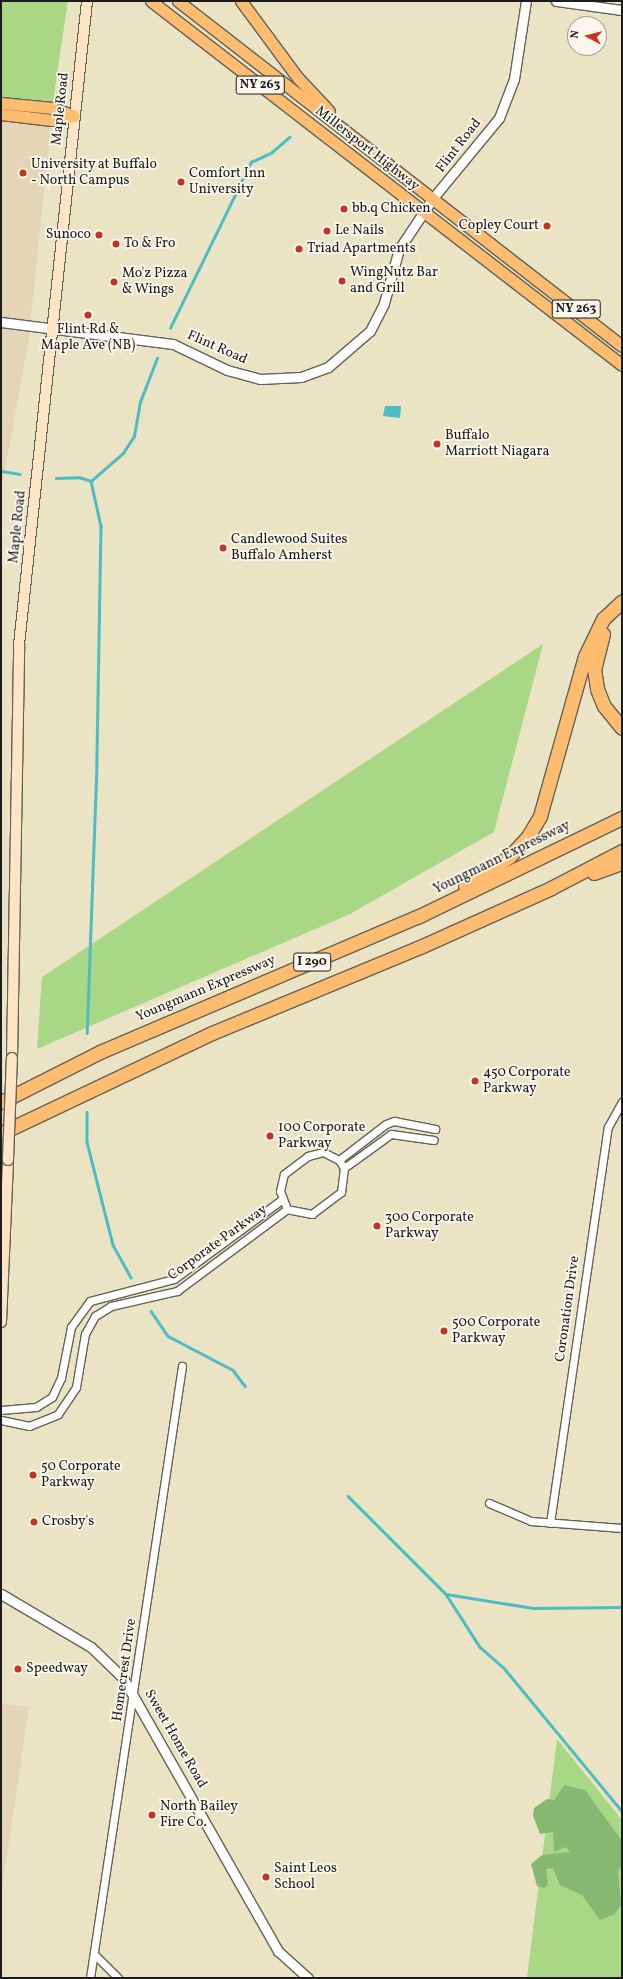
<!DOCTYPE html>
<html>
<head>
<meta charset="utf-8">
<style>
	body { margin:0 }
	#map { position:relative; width:623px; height:1979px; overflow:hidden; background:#eae4c4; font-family:Vollkorn,serif }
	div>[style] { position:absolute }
	.built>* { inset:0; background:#e4d5b7 }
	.green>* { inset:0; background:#a8d785 }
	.forest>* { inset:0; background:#86b872 }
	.water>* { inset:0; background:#4ebcc4 }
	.stream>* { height:2.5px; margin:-1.25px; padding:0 1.25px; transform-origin:1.25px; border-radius:1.25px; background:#4ebcc4 }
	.roads { filter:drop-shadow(1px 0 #646257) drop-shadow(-1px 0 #646257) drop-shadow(0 1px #646257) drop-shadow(0 -1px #646257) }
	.minor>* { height:7px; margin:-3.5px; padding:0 3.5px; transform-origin:3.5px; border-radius:3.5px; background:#fff }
	.tertiary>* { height:9px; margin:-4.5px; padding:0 4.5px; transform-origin:4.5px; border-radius:4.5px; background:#fff }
	.secondary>* { height:10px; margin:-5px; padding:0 5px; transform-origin:5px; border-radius:5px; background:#ffe4c6 }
	.primary>* { height:11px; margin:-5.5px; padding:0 5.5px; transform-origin:5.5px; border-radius:5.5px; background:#febc70 }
	.motorway>* { height:13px; margin:-6.5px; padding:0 6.5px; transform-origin:6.5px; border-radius:6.5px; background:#febc70 }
	.bridges { filter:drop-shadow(1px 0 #646257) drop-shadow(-1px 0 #646257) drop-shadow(0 1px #646257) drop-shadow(0 -1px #646257) }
	.secondary-bridge>* { height:10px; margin:-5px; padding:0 5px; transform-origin:5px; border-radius:5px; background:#ffe4c6 }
	.dots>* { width:11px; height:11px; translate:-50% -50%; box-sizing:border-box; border:2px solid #fbf7ec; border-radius:50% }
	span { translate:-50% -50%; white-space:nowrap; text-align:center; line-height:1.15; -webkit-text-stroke:3.5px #fbf7ec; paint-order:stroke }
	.shield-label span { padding:1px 3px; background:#fbf7ec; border:1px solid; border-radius:3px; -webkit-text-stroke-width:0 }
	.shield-label { font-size:13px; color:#1c1c1c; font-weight:700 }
	.street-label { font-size:14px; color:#1c1c1c }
	.poi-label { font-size:14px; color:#1c1c1c }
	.left { translate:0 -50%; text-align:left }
	.right { translate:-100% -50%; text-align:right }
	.frame { position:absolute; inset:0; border:2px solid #1c1c1c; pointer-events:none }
	.north { position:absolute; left:567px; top:16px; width:40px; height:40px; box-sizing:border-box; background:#fbf7ec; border:1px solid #a29f99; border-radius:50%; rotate:277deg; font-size:11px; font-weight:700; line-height:16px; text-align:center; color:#1c1c1c }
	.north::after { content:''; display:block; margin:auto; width:14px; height:18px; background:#c8321e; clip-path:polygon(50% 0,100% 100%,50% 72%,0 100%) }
</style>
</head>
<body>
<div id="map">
	<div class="built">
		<div style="clip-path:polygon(1px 1px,64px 1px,28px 344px,1px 490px)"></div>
		<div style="clip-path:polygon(1px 1704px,29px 1707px,1px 1897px)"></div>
	</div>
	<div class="green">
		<div style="clip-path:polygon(1px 1px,68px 1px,53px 101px,1px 97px)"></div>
		<div style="clip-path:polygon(543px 644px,494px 832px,350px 914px,37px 1049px,42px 977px)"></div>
		<div style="clip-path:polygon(557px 1739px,622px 1820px,622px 1978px,527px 1978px)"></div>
	</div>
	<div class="forest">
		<div style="clip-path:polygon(564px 1785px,585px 1790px,622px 1841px,622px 1865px,618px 1871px,621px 1905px,615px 1914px,600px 1920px,582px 1895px,560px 1885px,553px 1868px,546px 1869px,548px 1885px,544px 1888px,537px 1886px,531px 1864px,542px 1855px,570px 1852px,566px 1847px,554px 1852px,553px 1832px,540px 1834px,533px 1816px,534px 1808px,547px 1799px,554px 1800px)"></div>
	</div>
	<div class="water">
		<div style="clip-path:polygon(385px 406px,401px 406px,400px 418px,383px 416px)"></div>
	</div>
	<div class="stream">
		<div style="left:170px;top:328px;width:185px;rotate:-64deg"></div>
		<div style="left:251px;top:162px;width:23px;rotate:-25deg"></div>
		<div style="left:272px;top:152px;width:23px;rotate:-41deg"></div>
		<div style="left:1px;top:471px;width:19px;rotate:9deg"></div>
		<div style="left:56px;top:478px;width:23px;rotate:-2deg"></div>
		<div style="left:79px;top:477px;width:13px;rotate:18deg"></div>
		<div style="left:91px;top:481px;width:46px;rotate:77.5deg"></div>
		<div style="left:101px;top:526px;width:239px;rotate:91deg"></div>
		<div style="left:97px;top:765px;width:268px;rotate:92.1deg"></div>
		<div style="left:91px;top:481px;width:43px;rotate:-41.2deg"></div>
		<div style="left:123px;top:453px;width:20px;rotate:-57deg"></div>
		<div style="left:134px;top:436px;width:35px;rotate:-80deg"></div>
		<div style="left:140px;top:402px;width:47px;rotate:-68.9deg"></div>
		<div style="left:87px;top:1112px;width:30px;rotate:90deg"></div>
		<div style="left:87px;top:1142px;width:106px;rotate:75.8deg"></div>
		<div style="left:113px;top:1245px;width:37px;rotate:61deg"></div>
		<div style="left:151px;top:1311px;width:30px;rotate:56deg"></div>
		<div style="left:168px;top:1336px;width:73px;rotate:27.6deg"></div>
		<div style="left:233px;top:1370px;width:20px;rotate:53deg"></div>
		<div style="left:348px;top:1496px;width:139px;rotate:45deg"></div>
		<div style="left:446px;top:1594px;width:63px;rotate:57.3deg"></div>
		<div style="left:480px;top:1647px;width:32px;rotate:41deg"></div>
		<div style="left:504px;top:1668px;width:185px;rotate:50.5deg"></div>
		<div style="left:446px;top:1594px;width:88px;rotate:9.1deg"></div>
		<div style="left:533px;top:1608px;width:89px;rotate:-0.6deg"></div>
	</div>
	<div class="roads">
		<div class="minor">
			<div style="left:323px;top:1152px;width:18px;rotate:27deg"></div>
			<div style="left:339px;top:1160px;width:9px;rotate:58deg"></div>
			<div style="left:344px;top:1168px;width:24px;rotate:97deg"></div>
			<div style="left:341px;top:1192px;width:36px;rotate:143deg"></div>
			<div style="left:312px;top:1214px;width:25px;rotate:-169deg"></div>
			<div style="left:287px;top:1209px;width:19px;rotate:-111deg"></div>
			<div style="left:280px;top:1191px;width:17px;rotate:-77deg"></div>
			<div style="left:284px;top:1174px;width:30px;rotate:-37deg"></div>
			<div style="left:308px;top:1156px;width:16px;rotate:-15deg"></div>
			<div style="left:339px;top:1160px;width:59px;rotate:-37.5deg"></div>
			<div style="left:386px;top:1124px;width:9px;rotate:-21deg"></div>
			<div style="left:394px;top:1121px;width:42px;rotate:11deg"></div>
			<div style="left:344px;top:1168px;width:58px;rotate:-35.9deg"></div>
			<div style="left:391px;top:1134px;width:43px;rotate:7.9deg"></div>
			<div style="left:1px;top:1410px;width:35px;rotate:-5deg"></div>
			<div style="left:36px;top:1407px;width:19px;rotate:-32deg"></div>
			<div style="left:52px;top:1397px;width:21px;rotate:-65deg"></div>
			<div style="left:61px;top:1378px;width:52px;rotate:-78.9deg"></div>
			<div style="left:71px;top:1327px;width:32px;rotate:-54deg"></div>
			<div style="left:90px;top:1301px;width:87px;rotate:-14.7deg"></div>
			<div style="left:174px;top:1279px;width:133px;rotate:-36.4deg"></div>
			<div style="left:1px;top:1420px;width:29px;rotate:12deg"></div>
			<div style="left:29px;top:1426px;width:31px;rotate:-22deg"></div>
			<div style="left:58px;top:1414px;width:32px;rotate:-56deg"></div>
			<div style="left:76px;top:1387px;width:54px;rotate:-80.4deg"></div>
			<div style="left:85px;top:1334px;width:21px;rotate:-61deg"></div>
			<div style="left:95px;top:1316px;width:19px;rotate:-32deg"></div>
			<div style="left:111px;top:1306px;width:68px;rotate:-12.8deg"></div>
			<div style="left:177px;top:1291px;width:137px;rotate:-36.7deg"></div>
			<div style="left:489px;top:1503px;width:46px;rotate:23.2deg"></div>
			<div style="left:531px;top:1521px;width:91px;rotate:4.4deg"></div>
			<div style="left:550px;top:1523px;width:400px;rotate:-81.7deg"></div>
			<div style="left:608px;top:1127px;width:29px;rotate:-61deg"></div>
			<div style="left:95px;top:1955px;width:33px;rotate:45deg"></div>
			<div style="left:90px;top:1978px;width:619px;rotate:-81.45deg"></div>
		</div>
		<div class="tertiary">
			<div style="left:556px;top:1px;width:67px;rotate:7.8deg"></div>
			<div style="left:1px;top:322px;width:173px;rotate:7.3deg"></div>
			<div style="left:173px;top:344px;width:60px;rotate:25.7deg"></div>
			<div style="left:227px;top:370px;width:34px;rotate:15deg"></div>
			<div style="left:260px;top:379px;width:41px;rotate:-2.8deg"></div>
			<div style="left:301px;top:377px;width:29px;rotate:-20deg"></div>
			<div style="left:328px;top:367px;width:55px;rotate:-40.6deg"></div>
			<div style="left:370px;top:331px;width:31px;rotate:-63deg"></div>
			<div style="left:384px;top:303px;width:56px;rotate:-74.5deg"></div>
			<div style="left:399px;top:249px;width:61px;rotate:-56.3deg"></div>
			<div style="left:433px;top:198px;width:104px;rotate:-50.5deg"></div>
			<div style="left:499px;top:118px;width:42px;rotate:-69deg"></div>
			<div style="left:514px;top:79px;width:79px;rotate:-81.3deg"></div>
			<div style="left:1px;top:1594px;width:104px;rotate:30.5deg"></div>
			<div style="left:91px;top:1647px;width:45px;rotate:44.1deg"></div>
			<div style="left:123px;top:1678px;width:314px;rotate:60.4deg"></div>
			<div style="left:278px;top:1951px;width:40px;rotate:42deg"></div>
		</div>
		<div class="secondary">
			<div style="left:12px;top:1058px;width:413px;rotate:-89deg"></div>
			<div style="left:19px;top:645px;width:648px;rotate:-83.97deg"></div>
			<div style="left:1px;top:1322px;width:162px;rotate:-87.5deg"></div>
		</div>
		<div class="primary">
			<div style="left:151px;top:1px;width:595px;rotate:37.7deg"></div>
			<div style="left:178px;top:1px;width:562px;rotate:37.85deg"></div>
			<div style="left:241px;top:1px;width:96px;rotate:53.5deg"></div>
			<div style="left:298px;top:78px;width:45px;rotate:46.8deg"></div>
			<div style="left:1px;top:103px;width:52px;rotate:5.5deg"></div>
			<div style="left:53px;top:108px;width:22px;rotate:21deg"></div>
			<div style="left:1px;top:114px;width:51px;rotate:6.7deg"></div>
			<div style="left:52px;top:120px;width:22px;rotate:-10deg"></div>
		</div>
		<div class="motorway">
			<div style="left:603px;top:634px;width:36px;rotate:104deg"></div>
			<div style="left:594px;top:669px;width:20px;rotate:81deg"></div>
			<div style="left:597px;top:689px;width:18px;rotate:68deg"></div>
			<div style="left:604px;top:706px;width:28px;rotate:51deg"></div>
			<div style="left:594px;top:873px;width:30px;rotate:-20deg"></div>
			<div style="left:465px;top:886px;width:53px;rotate:-33.4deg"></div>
			<div style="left:509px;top:857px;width:26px;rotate:-47deg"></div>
			<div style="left:527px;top:838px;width:26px;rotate:-59deg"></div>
			<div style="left:540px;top:816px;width:166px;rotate:-74.3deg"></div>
			<div style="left:585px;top:656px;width:41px;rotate:-64.1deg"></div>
			<div style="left:603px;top:619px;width:26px;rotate:-43deg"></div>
			<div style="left:1px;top:1102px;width:111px;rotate:-26.8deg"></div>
			<div style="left:100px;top:1052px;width:345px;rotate:-23.1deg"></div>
			<div style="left:417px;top:917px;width:228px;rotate:-25.8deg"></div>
			<div style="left:1px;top:1133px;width:233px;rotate:-25.4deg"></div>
			<div style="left:212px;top:1033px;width:225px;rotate:-22.5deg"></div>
			<div style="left:420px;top:947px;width:144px;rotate:-24.2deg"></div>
			<div style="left:551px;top:888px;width:80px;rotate:-27.5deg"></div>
		</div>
	</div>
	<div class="bridges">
		<div class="secondary-bridge">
			<div style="left:8px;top:1160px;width:102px;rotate:-87.8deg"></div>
		</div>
	</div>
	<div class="dots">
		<div style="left:23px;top:173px;background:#c8321e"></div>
		<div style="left:181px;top:182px;background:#c8321e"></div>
		<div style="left:344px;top:209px;background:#c8321e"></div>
		<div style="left:547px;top:226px;background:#c8321e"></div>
		<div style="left:327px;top:231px;background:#c8321e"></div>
		<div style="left:99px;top:235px;background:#c8321e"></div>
		<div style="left:116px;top:244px;background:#c8321e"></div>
		<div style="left:299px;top:249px;background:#c8321e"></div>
		<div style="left:342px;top:281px;background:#c8321e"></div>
		<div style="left:114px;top:282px;background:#c8321e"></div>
		<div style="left:88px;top:315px;background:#c8321e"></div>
		<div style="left:437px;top:444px;background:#c8321e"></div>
		<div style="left:223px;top:548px;background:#c8321e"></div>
		<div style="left:475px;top:1081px;background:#c8321e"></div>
		<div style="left:270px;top:1136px;background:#c8321e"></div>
		<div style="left:377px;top:1226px;background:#c8321e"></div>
		<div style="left:444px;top:1331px;background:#c8321e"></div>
		<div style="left:33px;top:1475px;background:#c8321e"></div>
		<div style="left:34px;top:1522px;background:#c8321e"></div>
		<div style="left:18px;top:1669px;background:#c8321e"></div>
		<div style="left:152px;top:1815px;background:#c8321e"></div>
		<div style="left:266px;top:1877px;background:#c8321e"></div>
	</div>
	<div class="shield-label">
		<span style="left:260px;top:85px">NY 263</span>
		<span style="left:576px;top:309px">NY 263</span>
		<span style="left:312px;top:962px">I 290</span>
	</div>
	<div class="street-label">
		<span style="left:61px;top:109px;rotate:-84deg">Maple Road</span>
		<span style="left:459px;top:146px;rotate:-52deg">Flint Road</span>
		<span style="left:367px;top:149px;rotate:38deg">Millersport Highway</span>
		<span style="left:217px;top:348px;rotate:24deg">Flint Road</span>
		<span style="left:18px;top:527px;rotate:-84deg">Maple Road</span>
		<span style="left:502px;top:858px;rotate:-26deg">Youngmann Expressway</span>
		<span style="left:206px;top:989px;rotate:-23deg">Youngmann Expressway</span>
		<span style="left:218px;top:1243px;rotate:-36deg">Corporate Parkway</span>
		<span style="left:568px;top:1309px;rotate:-82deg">Coronation Drive</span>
		<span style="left:125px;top:1670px;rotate:-82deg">Homecrest Drive</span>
		<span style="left:175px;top:1739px;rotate:60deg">Sweet Home Road</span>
	</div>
	<div class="poi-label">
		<span class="left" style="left:31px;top:173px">University at Buffalo<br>- North Campus</span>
		<span class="left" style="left:189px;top:182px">Comfort Inn<br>University</span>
		<span class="left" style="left:352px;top:209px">bb.q Chicken</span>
		<span class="right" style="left:539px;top:226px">Copley Court</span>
		<span class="left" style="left:335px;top:231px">Le Nails</span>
		<span class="right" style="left:91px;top:235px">Sunoco</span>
		<span class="left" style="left:124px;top:244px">To &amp; Fro</span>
		<span class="left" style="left:307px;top:249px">Triad Apartments</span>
		<span class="left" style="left:350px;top:281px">WingNutz Bar<br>and Grill</span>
		<span class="left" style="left:122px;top:282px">Mo'z Pizza<br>&amp; Wings</span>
		<span style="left:88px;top:338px">Flint Rd &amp;<br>Maple Ave (NB)</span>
		<span class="left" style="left:445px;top:444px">Buffalo<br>Marriott Niagara</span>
		<span class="left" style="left:231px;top:548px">Candlewood Suites<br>Buffalo Amherst</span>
		<span class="left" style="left:483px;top:1081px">450 Corporate<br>Parkway</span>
		<span class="left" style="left:278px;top:1136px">100 Corporate<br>Parkway</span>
		<span class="left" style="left:385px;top:1226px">300 Corporate<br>Parkway</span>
		<span class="left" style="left:452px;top:1331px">500 Corporate<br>Parkway</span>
		<span class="left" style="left:41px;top:1475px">50 Corporate<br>Parkway</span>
		<span class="left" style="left:42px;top:1522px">Crosby's</span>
		<span class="left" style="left:26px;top:1669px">Speedway</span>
		<span class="left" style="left:160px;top:1815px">North Bailey<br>Fire Co.</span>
		<span class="left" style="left:274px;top:1877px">Saint Leos<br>School</span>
	</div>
	<div class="frame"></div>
	<div class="north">N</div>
</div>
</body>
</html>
